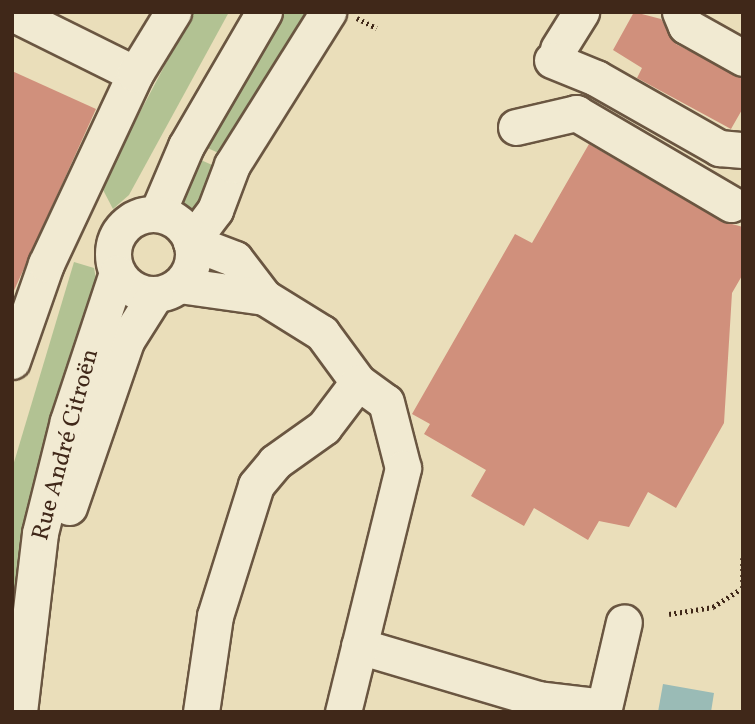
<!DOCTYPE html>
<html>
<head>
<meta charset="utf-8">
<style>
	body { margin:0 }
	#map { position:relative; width:755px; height:724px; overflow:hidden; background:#eadeba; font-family:Vollkorn,serif }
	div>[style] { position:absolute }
	.green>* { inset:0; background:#b2c293 }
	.water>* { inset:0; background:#9abbb6 }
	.building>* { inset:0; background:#d0907c }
	.path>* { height:4.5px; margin-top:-2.25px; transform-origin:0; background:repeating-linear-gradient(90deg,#402819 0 2px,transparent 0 5.5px) }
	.roads { filter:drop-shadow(2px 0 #6a5641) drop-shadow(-2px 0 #6a5641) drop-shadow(0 2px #6a5641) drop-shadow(0 -2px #6a5641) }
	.minor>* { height:35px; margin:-17.5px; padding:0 17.5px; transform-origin:17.5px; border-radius:17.5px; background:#f1ead2 }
	.minor>.ring { margin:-17.5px; padding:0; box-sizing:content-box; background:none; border:35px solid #f1ead2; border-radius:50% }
	span { translate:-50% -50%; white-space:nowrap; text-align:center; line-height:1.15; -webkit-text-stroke:5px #f1ead2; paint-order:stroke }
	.street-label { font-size:24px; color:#402819 }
	.frame { position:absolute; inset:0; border:14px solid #402819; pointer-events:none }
</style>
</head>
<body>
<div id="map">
	<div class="green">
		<div style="clip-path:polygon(193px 12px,229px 12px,129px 195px,113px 209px,101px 186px)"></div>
		<div style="clip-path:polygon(277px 12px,318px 12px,225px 156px,199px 144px)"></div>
		<div style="clip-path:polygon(194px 157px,219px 168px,197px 210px,188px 212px,176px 203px)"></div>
		<div style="clip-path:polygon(74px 262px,94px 268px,99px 294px,12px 635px,12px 469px)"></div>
	</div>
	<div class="water">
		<div style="clip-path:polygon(663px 684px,714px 693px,711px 712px,658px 712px)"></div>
	</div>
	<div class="building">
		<div style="clip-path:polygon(634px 12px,661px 19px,676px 44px,743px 78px,743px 108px,731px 129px,637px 78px,642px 68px,613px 50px)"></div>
		<div style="clip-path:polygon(12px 71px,96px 109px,12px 295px)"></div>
		<div style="clip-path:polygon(589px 144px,721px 221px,743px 227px,743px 274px,732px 293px,724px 423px,676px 508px,648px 492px,629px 527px,599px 521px,588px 540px,534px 508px,524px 526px,471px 496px,486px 470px,424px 434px,430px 424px,412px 414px,515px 234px,532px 243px)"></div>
	</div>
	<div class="path">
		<div style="left:357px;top:18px;width:22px;rotate:27deg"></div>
		<div style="left:743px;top:558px;width:32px;rotate:90deg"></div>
		<div style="left:669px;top:614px;width:45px;rotate:-9deg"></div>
		<div style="left:713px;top:607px;width:31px;rotate:-33deg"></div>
	</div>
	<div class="roads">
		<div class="minor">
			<div style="left:680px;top:12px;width:15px;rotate:67deg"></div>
			<div style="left:686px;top:26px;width:65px;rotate:29.3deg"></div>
			<div style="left:12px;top:13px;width:137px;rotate:26.4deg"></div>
			<div style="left:558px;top:49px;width:44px;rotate:-58.1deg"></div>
			<div style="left:552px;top:60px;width:48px;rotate:22.2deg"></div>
			<div style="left:596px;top:78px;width:142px;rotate:29.6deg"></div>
			<div style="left:719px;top:148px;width:24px;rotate:5deg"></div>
			<div style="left:516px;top:127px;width:62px;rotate:-13.1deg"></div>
			<div style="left:576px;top:113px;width:180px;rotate:30.4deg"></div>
			<div style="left:157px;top:214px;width:74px;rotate:-66.9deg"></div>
			<div style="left:186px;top:146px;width:155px;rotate:-59.8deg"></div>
			<div class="ring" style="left:113px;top:214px;width:45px;height:45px"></div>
			<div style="left:191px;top:242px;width:40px;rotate:-53deg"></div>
			<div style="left:215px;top:210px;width:48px;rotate:-69.3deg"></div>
			<div style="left:232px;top:165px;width:181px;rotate:-57.9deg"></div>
			<div style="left:191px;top:242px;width:47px;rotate:21.1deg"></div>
			<div style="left:235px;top:259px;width:48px;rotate:52.7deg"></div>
			<div style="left:264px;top:297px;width:68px;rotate:31.8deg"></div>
			<div style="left:322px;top:333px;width:61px;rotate:53.7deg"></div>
			<div style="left:179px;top:285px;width:86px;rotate:8deg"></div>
			<div style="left:12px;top:361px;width:103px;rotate:-70.7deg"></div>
			<div style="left:46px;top:264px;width:210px;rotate:-64.9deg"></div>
			<div style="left:135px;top:74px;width:73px;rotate:-58.5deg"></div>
			<div style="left:69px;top:507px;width:176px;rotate:-71deg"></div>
			<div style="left:126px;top:341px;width:54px;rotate:-57.8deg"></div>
			<div style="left:359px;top:646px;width:187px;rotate:16.5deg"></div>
			<div style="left:538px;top:699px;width:66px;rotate:6.9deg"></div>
			<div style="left:19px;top:712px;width:180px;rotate:-83.3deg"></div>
			<div style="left:40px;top:533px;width:115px;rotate:-76deg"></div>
			<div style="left:68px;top:421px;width:156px;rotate:-71.7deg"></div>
			<div style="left:201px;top:712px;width:97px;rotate:-81.7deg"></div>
			<div style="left:215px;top:616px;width:137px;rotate:-72.6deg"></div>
			<div style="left:256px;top:485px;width:30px;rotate:-50deg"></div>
			<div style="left:275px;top:462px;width:60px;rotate:-35.5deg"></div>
			<div style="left:324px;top:427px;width:56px;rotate:-52.9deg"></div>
			<div style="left:358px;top:382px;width:34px;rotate:36deg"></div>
			<div style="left:386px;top:402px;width:68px;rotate:75.6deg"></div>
			<div style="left:403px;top:468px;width:251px;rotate:103.8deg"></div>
			<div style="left:603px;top:712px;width:92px;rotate:-76.9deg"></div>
		</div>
	</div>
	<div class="street-label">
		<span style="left:67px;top:445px;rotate:-75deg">Rue André Citroën</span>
	</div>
	<div class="frame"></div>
</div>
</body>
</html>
